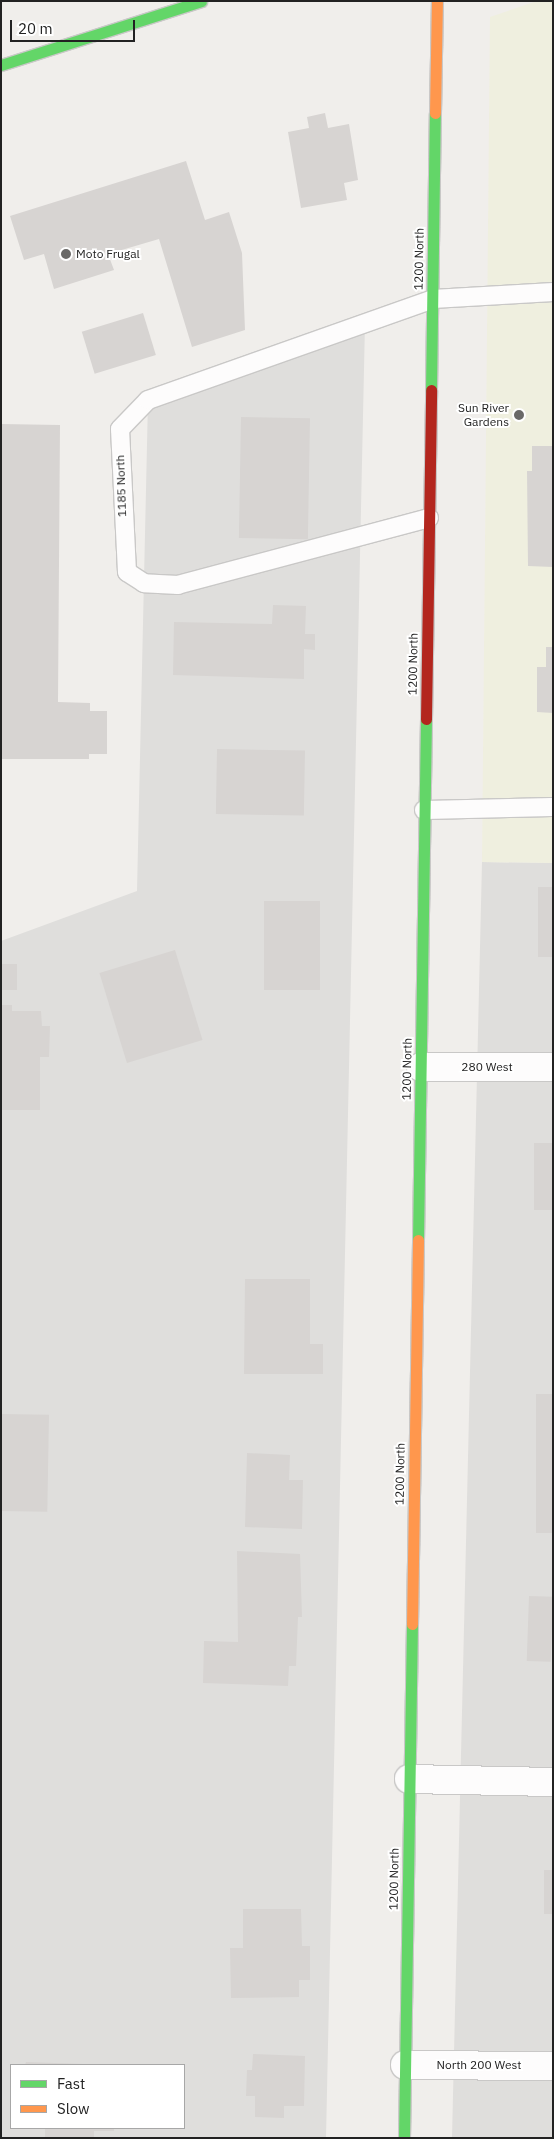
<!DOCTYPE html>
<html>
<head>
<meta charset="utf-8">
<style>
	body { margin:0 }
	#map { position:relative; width:554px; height:2139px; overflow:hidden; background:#f0eeeb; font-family:"IBM Plex Sans",sans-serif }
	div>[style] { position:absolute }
	.residential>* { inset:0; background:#dfdedc }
	.farmland>* { inset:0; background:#efefdf }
	.building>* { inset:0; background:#d7d4d2; transform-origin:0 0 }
	.roads { filter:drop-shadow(1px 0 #c9c8c7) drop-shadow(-1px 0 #c9c8c7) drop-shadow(0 1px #c9c8c7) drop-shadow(0 -1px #c9c8c7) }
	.lane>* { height:18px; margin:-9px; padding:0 9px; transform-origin:9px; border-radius:9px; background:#fdfcfc }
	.street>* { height:28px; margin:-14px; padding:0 14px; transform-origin:14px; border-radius:14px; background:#fdfcfc }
	.fast>* { height:11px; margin:-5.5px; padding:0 5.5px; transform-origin:5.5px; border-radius:5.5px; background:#63d668 }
	.slow>* { height:11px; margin:-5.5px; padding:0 5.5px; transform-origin:5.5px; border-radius:5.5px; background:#ff974d }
	.jam>* { height:11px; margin:-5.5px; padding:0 5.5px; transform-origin:5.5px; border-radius:5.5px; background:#b3261e }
	.dots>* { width:14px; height:14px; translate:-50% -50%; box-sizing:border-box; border:2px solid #fff; border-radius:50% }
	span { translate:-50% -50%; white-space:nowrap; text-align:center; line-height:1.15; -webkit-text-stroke:4px #fff; paint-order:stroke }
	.poi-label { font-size:12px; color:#222 }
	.left { translate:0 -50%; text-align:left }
	.right { translate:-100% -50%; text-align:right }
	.street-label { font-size:12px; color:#222 }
	.frame { position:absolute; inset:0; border:2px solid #222; pointer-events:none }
	.legend { position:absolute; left:10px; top:2064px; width:175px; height:65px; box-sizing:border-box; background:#fff; border:1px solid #a7a7a7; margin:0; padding:6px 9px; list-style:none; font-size:15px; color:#222 }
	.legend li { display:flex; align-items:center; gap:10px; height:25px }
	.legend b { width:25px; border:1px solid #a7a7a7 }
	.scale { position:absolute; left:10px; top:20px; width:125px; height:22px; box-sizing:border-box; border:2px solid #222; border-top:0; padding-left:6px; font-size:15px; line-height:18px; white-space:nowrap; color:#222; -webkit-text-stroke:4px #fff; paint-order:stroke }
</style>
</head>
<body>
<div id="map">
	<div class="residential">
		<div style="clip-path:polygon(evenodd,365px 323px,326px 2138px,1px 2138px,1px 941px,137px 891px,148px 400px,365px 323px,11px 2065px,184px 2065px,184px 2128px,11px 2128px,11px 2065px)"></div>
		<div style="clip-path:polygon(482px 862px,553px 863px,553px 2138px,452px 2138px)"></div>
	</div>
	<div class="farmland">
		<div style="clip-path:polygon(537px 1px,553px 1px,553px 863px,482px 862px,490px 17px)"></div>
	</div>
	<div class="building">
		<div style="clip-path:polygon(325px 113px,328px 128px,349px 124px,358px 180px,344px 183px,347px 200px,301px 208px,288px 132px,309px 128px,307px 117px)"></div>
		<div style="clip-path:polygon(186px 161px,205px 220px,229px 212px,242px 253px,245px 330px,192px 347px,159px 239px,108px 254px,114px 270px,54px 289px,44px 254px,24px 260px,10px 216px)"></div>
		<div style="left:143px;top:313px;width:44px;height:64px;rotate:73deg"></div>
		<div style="left:241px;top:417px;width:69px;height:121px;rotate:1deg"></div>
		<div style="clip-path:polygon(1px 424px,60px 425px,58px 702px,90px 703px,90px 711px,107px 711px,107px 754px,89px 754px,89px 759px,1px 759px)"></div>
		<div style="clip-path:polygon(532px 446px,553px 446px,553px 567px,528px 566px,527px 471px,532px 471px)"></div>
		<div style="clip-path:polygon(273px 605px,306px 606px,305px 634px,315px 634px,315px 650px,304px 649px,304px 679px,173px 675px,174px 622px,272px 624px)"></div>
		<div style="clip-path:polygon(546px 647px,553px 647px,553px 713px,537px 712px,537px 667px,546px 667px)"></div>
		<div style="left:217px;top:749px;width:88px;height:65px;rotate:1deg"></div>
		<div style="left:538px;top:887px;width:15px;height:70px"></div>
		<div style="left:264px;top:901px;width:56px;height:89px"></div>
		<div style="left:175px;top:950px;width:94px;height:79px;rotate:73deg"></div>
		<div style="left:1px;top:964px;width:16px;height:26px"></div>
		<div style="clip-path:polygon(1px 1005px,12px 1005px,12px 1011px,41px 1011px,42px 1026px,50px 1026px,49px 1057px,40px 1057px,40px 1110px,1px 1110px)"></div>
		<div style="left:534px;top:1143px;width:19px;height:67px"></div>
		<div style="clip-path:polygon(245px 1279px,310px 1279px,310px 1344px,323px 1344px,323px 1374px,244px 1374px)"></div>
		<div style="left:536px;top:1394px;width:17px;height:139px"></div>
		<div style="left:1px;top:1414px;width:48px;height:97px;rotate:1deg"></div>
		<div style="clip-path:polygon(247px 1453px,290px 1455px,289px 1480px,303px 1480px,302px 1529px,245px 1527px)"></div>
		<div style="clip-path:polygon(237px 1551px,300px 1554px,302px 1617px,298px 1617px,296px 1666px,289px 1666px,288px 1686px,203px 1683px,204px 1641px,238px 1642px)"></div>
		<div style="left:529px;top:1596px;width:24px;height:65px;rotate:2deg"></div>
		<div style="left:544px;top:1870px;width:9px;height:44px"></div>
		<div style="clip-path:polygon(243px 1909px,301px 1909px,302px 1946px,310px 1946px,310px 1980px,299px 1980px,299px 1997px,231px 1998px,230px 1948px,243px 1948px)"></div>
		<div style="clip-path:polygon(253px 2054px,305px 2056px,304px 2106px,284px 2106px,284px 2118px,255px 2117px,255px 2096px,246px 2096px,247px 2070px,252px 2070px)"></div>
		<div style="clip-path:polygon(26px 2062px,83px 2064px,83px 2065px,25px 2065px)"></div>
		<div style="clip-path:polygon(45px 2128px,114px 2128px,114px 2131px,94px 2131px,94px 2138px,45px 2138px)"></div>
	</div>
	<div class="roads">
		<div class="lane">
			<div style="left:429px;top:518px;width:260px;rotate:165.1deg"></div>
			<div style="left:178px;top:585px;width:34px;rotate:-177deg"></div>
			<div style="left:144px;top:583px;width:20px;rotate:-147deg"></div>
			<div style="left:127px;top:572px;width:143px;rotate:-92.8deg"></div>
			<div style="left:120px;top:429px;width:40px;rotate:-46deg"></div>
			<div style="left:148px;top:400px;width:302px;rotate:-19.5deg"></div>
			<div style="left:433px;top:299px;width:120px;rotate:-3.3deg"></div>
			<div style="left:424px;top:810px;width:129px;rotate:-1.3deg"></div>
		</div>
		<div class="street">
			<div style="left:421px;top:1067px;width:132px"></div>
			<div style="left:409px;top:1779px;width:144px;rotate:1.2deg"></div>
			<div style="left:405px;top:2065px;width:148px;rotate:0.4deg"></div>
		</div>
		<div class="fast">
			<div style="left:1px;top:65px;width:210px;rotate:-17.7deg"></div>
			<div style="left:431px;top:390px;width:277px;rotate:-89.2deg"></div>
			<div style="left:418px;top:1240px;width:521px;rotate:-89.12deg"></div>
			<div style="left:404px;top:2138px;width:514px;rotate:-89.11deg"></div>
		</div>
		<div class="slow">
			<div style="left:435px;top:113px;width:112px;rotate:-89deg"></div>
			<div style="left:412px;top:1624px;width:384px;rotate:-89.1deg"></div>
		</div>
		<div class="jam">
			<div style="left:426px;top:719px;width:329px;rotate:-89.1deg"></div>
		</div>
	</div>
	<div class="dots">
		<div style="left:66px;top:254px;background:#6a6968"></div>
		<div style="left:519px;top:415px;background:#6a6968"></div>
	</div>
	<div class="poi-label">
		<span class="left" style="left:76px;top:254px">Moto Frugal</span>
		<span class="right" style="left:509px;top:415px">Sun River<br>Gardens</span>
	</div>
	<div class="street-label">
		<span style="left:419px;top:259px;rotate:-89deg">1200 North</span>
		<span style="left:121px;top:486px;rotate:-92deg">1185 North</span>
		<span style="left:413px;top:664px;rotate:-89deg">1200 North</span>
		<span style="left:487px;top:1067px">280 West</span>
		<span style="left:407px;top:1069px;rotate:-89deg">1200 North</span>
		<span style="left:400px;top:1474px;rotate:-89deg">1200 North</span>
		<span style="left:394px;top:1879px;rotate:-89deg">1200 North</span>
		<span style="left:479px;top:2065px">North 200 West</span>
	</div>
	<div class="frame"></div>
	<ul class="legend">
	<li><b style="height:6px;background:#63d668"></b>Fast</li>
	<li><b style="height:6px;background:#ff974d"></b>Slow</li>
	</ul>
	<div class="scale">20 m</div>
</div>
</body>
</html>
